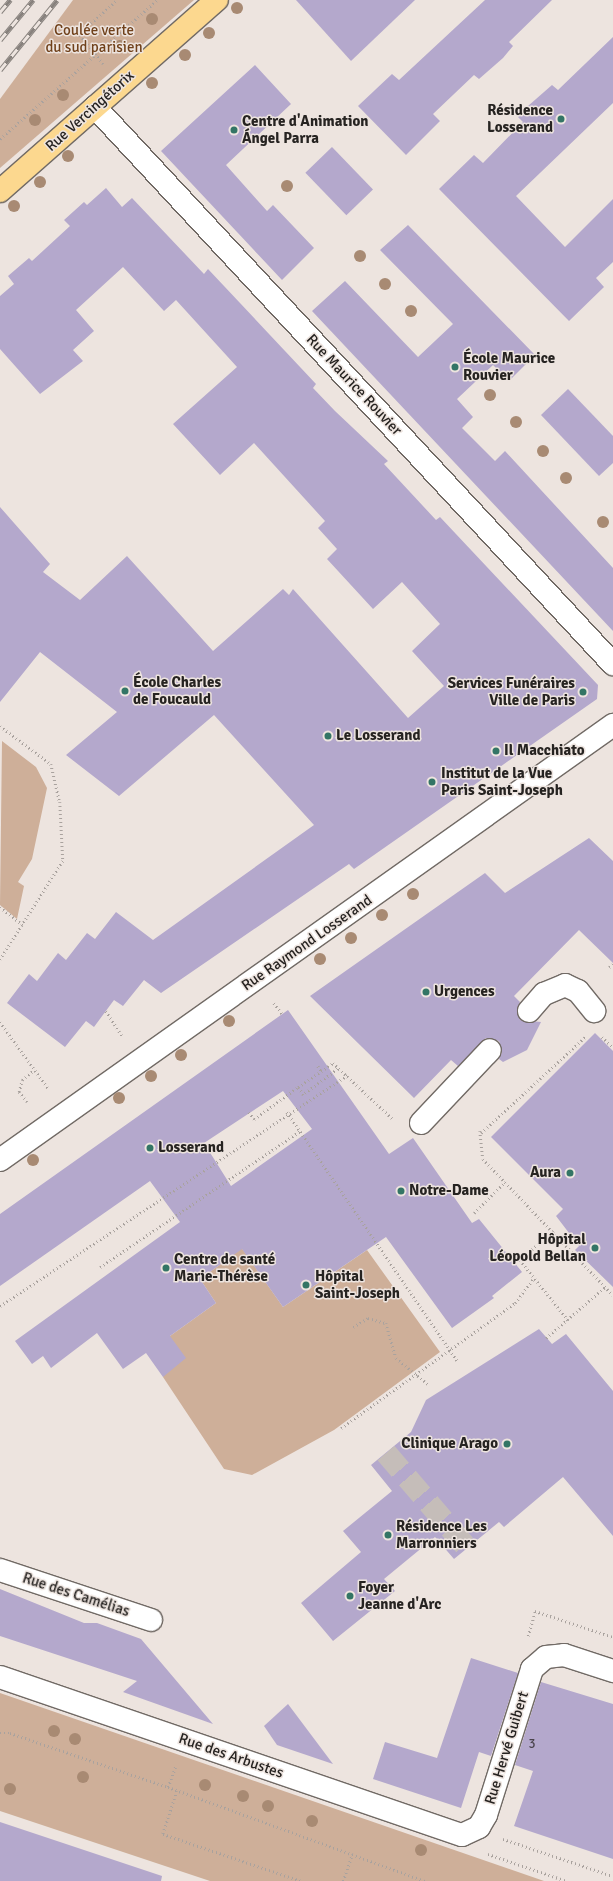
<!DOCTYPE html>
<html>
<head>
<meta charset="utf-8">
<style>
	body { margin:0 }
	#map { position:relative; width:613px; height:1881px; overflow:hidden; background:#ede4df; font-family:Signika,sans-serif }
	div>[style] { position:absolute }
	.green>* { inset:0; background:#ceaf99 }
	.building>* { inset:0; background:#b4a8cc; transform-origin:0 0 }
	.minor-tunnel>* { height:22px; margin-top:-11px; transform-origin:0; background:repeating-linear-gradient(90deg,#c5bdb9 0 22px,transparent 0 33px) }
	.path>* { height:2.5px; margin-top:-1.25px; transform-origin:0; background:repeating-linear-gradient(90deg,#a9a29e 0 1px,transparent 0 4px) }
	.roads { filter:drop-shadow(1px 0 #716a65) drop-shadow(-1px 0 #716a65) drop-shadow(0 1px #716a65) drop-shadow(0 -1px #716a65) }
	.minor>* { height:22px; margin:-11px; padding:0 11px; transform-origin:11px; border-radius:11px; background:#fff }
	.major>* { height:22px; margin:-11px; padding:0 11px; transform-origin:11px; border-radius:11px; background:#fcd88f }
	.rail>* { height:4.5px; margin-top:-2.25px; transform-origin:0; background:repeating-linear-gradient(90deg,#ede4df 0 9px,#87817d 0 18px); box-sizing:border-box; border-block:1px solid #87817d }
	.trees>* { width:12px; height:12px; margin:-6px; border-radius:50%; background:#a88a73 }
	.dots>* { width:11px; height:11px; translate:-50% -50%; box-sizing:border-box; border:2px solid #ede4df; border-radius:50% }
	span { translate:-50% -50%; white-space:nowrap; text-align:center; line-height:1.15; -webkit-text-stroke:3px #ede4df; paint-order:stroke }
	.number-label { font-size:13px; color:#4a444c }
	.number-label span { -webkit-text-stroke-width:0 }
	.park-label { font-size:15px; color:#70411b }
	.poi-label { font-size:15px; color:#262321; font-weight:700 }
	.right { translate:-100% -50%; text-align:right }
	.left { translate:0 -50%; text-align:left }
	.street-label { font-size:15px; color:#262321 }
</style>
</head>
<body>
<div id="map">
	<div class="green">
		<div style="clip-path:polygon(73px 0,194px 0,0 168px,0 99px)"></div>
		<div style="clip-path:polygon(2px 741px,36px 767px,47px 788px,32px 859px,18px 882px,24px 886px,17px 919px,0 905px)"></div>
		<div style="clip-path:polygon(234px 1237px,283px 1307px,367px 1250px,440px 1352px,334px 1430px,252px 1475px,224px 1469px,163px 1377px,170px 1336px,216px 1303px,200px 1279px,232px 1256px)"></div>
		<div style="clip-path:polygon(0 1693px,544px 1881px,210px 1881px,0 1811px)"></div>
	</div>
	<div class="building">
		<div style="clip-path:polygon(296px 0,415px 0,351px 61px)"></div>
		<div style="clip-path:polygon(485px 0,552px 0,509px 42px,513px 46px,503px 58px,479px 79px,474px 75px,433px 114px,440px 121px,406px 155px,358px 106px,392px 74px,399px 80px)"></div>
		<div style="clip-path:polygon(613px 37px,613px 103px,516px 196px,565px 247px,613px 199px,613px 262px,596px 278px,604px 287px,569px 321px,439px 189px,474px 155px,483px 163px,523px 122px,518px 117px,528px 106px,552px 85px,558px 90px)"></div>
		<div style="clip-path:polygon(255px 65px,291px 104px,226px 165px,267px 211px,273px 205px,314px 248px,282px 280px,161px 151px)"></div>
		<div style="left:332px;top:147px;width:59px;height:37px;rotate:46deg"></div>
		<div style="clip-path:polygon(106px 188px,122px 207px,132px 198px,204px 274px,208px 269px,316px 384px,313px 388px,335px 411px,388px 461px,384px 464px,436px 520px,440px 517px,598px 685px,597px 699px,354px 869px,349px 864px,161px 993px,144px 980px,123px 1006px,114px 1000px,94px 1027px,86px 1021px,65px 1047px,7px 1003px,29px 974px,37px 981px,58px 953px,66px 960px,87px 933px,95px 939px,116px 912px,153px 940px,314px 825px,214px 715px,119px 796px,66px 755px,117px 712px,40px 652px,0 702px,0 507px,50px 564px,43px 572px,80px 600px,127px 556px,213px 651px,283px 589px,289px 595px,293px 589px,408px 718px,444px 686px,412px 651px,440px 624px,402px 582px,373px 609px,327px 559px,337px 549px,318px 528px,325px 521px,254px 443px,220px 475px,173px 424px,237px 367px,176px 300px,164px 311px,123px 267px,76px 310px,94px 331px,73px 350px,83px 361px,40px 394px,0 349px,0 296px,14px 284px,8px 276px,29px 258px,32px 261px,70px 226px,64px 220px,84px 202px,87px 205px)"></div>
		<div style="clip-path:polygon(408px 225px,535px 355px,509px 381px,493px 365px,457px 399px,473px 417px,462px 428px,495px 461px,505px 451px,613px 568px,613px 631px,312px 311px,345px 281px,418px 357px,453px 324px,380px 250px)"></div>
		<div style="clip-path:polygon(568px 389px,613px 436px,613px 463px,599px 476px,541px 415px)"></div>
		<div style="clip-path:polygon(589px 838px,613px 861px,613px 963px,579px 930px,514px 996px,520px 1002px,517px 1009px,520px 1020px,541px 1022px,527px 1050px,503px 1062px,499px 1059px,502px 1052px,499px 1041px,486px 1038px,458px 1066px,451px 1060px,414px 1098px,310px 996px,485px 873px,505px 893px)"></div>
		<div style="clip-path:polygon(evenodd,288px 1010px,389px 1154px,413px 1138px,472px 1223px,479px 1219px,522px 1272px,492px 1296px,494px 1298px,452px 1328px,386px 1237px,283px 1307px,242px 1249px,200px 1279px,216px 1303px,170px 1336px,186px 1358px,163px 1377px,146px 1353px,123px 1369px,97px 1333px,51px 1368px,43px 1356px,32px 1364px,15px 1341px,180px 1222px,150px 1181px,0 1286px,0 1214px,288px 1010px,283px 1091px,312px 1129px,231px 1186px,204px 1143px,283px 1091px)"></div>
		<div style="clip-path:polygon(595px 1033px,613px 1051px,613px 1287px,575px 1250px,579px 1246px,556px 1216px,563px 1209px,491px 1137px)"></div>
		<div style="clip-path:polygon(539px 1329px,552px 1344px,566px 1334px,613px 1391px,613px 1536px,563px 1477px,504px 1527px,499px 1522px,454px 1559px,435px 1537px,384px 1579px,395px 1591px,333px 1641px,301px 1603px,361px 1552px,343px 1531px,392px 1491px,371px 1465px,411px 1432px,426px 1400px)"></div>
		<div style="clip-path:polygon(0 1589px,84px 1623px,97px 1623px,141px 1639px,213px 1724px,123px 1692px,137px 1681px,0 1636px)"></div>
		<div style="clip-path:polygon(471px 1658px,518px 1673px,491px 1756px,479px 1752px,461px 1808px,373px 1779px,385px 1742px,437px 1758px)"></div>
		<div style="clip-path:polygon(541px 1682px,613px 1704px,613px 1859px,514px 1826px,533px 1771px,515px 1765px)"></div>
		<div style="clip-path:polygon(288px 1704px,333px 1764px,277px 1745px,264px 1726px)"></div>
		<div style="clip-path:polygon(0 1822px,162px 1876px,161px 1881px,0 1881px)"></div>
	</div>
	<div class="minor-tunnel">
		<div style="left:386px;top:1453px;width:125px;rotate:49.5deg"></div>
	</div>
	<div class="path">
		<div style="left:103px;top:64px;width:38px;rotate:-129deg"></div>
		<div style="left:79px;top:34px;width:51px;rotate:-41.8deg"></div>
		<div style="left:0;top:139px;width:210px;rotate:-41.5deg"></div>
		<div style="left:0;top:726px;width:64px;rotate:36.7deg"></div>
		<div style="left:51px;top:764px;width:39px;rotate:77deg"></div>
		<div style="left:60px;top:802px;width:59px;rotate:87.1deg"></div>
		<div style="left:63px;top:861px;width:117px;rotate:122.5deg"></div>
		<div style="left:0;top:907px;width:29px;rotate:38deg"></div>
		<div style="left:609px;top:967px;width:5px;rotate:-37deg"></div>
		<div style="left:274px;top:1003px;width:15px;rotate:53deg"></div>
		<div style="left:106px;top:1011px;width:30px;rotate:57deg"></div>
		<div style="left:0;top:1022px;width:82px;rotate:54deg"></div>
		<div style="left:602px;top:1037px;width:15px;rotate:42deg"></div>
		<div style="left:318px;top:1066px;width:6px;rotate:59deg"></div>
		<div style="left:338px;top:1069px;width:44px;rotate:143.4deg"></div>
		<div style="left:303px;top:1095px;width:9px;rotate:-122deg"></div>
		<div style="left:298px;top:1087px;width:42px;rotate:-34.4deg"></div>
		<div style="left:333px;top:1063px;width:83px;rotate:43.1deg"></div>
		<div style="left:27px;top:1102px;width:13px;rotate:-129deg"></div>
		<div style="left:19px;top:1092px;width:12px;rotate:-76deg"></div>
		<div style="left:22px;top:1080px;width:16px;rotate:-40deg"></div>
		<div style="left:249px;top:1112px;width:9px;rotate:54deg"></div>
		<div style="left:254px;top:1119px;width:54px;rotate:-36deg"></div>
		<div style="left:287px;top:1112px;width:303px;rotate:55.6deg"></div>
		<div style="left:480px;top:1131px;width:28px;rotate:84deg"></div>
		<div style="left:483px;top:1159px;width:188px;rotate:46.3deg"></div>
		<div style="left:481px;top:1133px;width:142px;rotate:-42.7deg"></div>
		<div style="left:474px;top:1213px;width:44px;rotate:-45deg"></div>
		<div style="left:554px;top:1231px;width:45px;rotate:139.5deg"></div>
		<div style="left:520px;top:1260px;width:77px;rotate:51.3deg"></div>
		<div style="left:100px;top:1267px;width:242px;rotate:-34.2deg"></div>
		<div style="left:0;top:1306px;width:418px;rotate:-33.6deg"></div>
		<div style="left:353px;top:1327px;width:17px;rotate:-31deg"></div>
		<div style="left:368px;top:1318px;width:19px;rotate:16deg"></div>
		<div style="left:386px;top:1323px;width:36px;rotate:74deg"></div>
		<div style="left:396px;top:1358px;width:41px;rotate:39.1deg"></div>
		<div style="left:546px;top:1338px;width:78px;rotate:-40.8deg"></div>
		<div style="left:341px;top:1428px;width:214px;rotate:-35.7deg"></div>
		<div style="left:515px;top:1303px;width:31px;rotate:-53deg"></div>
		<div style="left:528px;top:1636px;width:26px;rotate:-74deg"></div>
		<div style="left:535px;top:1611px;width:82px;rotate:18.4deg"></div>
		<div style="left:0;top:1733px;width:10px"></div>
		<div style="left:10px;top:1733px;width:167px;rotate:18.9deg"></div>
		<div style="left:168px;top:1787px;width:274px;rotate:20.1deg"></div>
		<div style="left:168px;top:1787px;width:23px;rotate:-70deg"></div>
		<div style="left:177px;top:1791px;width:45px;rotate:108deg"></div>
		<div style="left:163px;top:1834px;width:146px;rotate:18.8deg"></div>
		<div style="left:503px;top:1839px;width:116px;rotate:18.6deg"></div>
		<div style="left:488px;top:1854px;width:83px;rotate:18.9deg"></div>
		<div style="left:343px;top:1881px;width:28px;rotate:-71deg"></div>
	</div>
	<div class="roads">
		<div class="minor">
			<div style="left:95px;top:107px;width:761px;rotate:47.08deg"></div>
			<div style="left:529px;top:1011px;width:23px;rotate:-49deg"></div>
			<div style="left:544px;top:994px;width:23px;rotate:-23deg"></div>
			<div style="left:565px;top:985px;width:14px;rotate:25deg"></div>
			<div style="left:578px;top:991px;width:26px;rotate:51deg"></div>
			<div style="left:421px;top:1123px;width:100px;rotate:-46.6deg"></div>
			<div style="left:0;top:1160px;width:752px;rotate:-35.36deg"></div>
			<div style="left:0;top:1570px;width:159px;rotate:18.3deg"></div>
			<div style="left:0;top:1677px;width:488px;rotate:18.9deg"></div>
			<div style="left:462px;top:1835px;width:19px;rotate:-25deg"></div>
			<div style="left:479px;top:1827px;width:14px;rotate:-60deg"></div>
			<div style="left:486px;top:1815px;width:153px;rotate:-72.5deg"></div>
			<div style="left:532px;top:1669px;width:18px;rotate:-41deg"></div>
			<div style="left:546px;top:1657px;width:18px;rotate:-6deg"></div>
			<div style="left:564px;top:1655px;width:52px;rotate:18.1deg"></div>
		</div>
		<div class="major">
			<div style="left:0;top:191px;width:289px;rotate:-41.4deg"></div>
		</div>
	</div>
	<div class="rail">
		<div style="left:0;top:12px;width:16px;rotate:-50deg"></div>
		<div style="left:0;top:40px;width:52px;rotate:-50.5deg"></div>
		<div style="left:0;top:70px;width:90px;rotate:-50.8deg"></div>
	</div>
	<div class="trees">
		<div style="left:237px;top:8px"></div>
		<div style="left:152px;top:19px"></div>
		<div style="left:209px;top:33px"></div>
		<div style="left:120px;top:46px"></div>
		<div style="left:185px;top:55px"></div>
		<div style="left:152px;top:83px"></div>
		<div style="left:63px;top:95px"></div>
		<div style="left:35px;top:120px"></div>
		<div style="left:68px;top:156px"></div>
		<div style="left:40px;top:182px"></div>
		<div style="left:287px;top:186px"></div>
		<div style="left:14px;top:206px"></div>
		<div style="left:360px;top:256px"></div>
		<div style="left:385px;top:284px"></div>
		<div style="left:411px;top:311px"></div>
		<div style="left:490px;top:395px"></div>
		<div style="left:516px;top:422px"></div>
		<div style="left:543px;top:451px"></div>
		<div style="left:566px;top:478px"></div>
		<div style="left:603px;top:522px"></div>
		<div style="left:413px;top:894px"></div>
		<div style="left:382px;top:915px"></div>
		<div style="left:351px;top:938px"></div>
		<div style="left:320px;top:959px"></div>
		<div style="left:229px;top:1021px"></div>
		<div style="left:181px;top:1055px"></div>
		<div style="left:151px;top:1076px"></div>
		<div style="left:119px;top:1098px"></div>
		<div style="left:33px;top:1160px"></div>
		<div style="left:54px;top:1731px"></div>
		<div style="left:75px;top:1739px"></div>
		<div style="left:83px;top:1777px"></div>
		<div style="left:205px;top:1785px"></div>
		<div style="left:10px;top:1789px"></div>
		<div style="left:243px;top:1796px"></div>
		<div style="left:268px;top:1806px"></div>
		<div style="left:312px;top:1821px"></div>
		<div style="left:421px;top:1850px"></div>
	</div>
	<div class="dots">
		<div style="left:561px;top:119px;background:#337565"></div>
		<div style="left:234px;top:130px;background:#337565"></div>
		<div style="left:455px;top:367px;background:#337565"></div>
		<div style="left:125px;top:691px;background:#337565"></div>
		<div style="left:583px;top:692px;background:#337565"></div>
		<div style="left:328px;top:736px;background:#337565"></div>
		<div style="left:496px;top:751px;background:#337565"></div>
		<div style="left:432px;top:782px;background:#337565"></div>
		<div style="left:426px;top:992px;background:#337565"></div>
		<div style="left:150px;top:1148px;background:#337565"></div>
		<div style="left:570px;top:1173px;background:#337565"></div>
		<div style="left:401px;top:1191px;background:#337565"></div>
		<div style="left:595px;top:1248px;background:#337565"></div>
		<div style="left:166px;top:1268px;background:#337565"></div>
		<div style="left:306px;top:1285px;background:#337565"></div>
		<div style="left:507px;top:1444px;background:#337565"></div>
		<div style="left:388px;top:1535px;background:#337565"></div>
		<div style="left:350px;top:1596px;background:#337565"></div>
	</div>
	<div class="number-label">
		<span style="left:532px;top:1744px">3</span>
	</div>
	<div class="park-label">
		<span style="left:94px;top:39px">Coulée verte<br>du sud parisien</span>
	</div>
	<div class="poi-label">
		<span class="right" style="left:553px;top:119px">Résidence<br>Losserand</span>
		<span class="left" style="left:242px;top:130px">Centre d'Animation<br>Ángel Parra</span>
		<span class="left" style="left:463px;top:367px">École Maurice<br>Rouvier</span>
		<span class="left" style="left:133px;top:691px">École Charles<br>de Foucauld</span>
		<span class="right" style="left:575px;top:692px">Services Funéraires<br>Ville de Paris</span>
		<span class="left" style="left:336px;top:736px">Le Losserand</span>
		<span class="left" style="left:504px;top:751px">Il Macchiato</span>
		<span class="left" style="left:441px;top:782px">Institut de la Vue<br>Paris Saint-Joseph</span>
		<span class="left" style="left:434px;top:992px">Urgences</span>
		<span class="left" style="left:158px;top:1148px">Losserand</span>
		<span class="right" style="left:561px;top:1173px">Aura</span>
		<span class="left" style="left:409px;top:1191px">Notre-Dame</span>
		<span class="right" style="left:586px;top:1248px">Hôpital<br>Léopold Bellan</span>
		<span class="left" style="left:174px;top:1268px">Centre de santé<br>Marie-Thérèse</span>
		<span class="left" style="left:315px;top:1285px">Hôpital<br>Saint-Joseph</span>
		<span class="right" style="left:498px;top:1444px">Clinique Arago</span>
		<span class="left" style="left:396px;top:1535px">Résidence Les<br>Marronniers</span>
		<span class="left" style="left:358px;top:1596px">Foyer<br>Jeanne d'Arc</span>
	</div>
	<div class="street-label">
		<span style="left:90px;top:111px;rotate:-42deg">Rue Vercingétorix</span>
		<span style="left:354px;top:385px;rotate:47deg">Rue Maurice Rouvier</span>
		<span style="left:307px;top:943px;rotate:-35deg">Rue Raymond Losserand</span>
		<span style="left:76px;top:1595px;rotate:18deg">Rue des Camélias</span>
		<span style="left:507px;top:1748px;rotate:-73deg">Rue Hervé Guibert</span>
		<span style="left:231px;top:1756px;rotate:19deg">Rue des Arbustes</span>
	</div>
</div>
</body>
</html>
